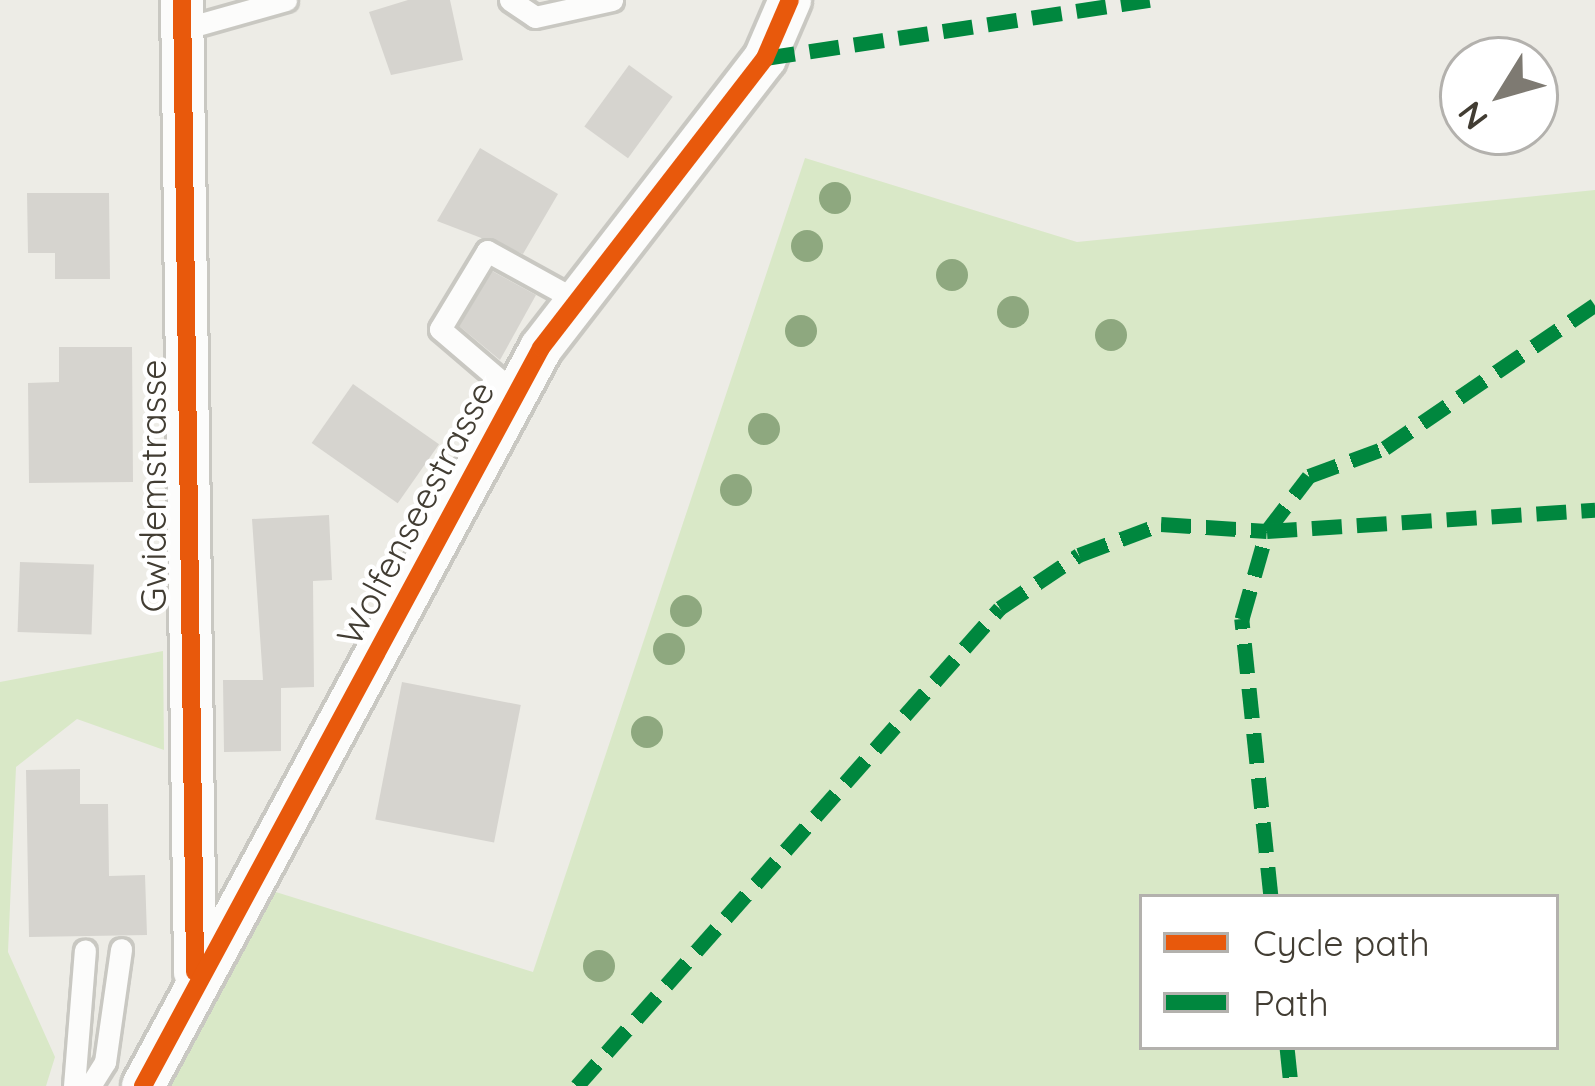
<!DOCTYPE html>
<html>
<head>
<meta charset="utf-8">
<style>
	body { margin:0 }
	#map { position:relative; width:1595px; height:1086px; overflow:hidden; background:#edece6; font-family:Quicksand,sans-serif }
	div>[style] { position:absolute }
	.green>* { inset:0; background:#d9e8c7 }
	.building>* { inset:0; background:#d6d4cf; transform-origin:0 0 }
	.roads { filter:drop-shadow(3px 0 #c9c8c2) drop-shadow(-3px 0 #c9c8c2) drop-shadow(0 3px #c9c8c2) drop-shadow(0 -3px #c9c8c2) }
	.service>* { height:21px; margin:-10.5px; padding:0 10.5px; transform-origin:10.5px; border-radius:10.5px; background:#fcfcfb }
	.minor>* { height:42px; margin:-21px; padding:0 21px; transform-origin:21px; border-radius:21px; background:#fcfcfb }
	.quiet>* { height:15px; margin-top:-7.5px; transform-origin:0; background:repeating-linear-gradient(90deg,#00873e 0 30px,transparent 0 45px) }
	.cycleway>* { height:18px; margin:-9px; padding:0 9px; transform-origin:9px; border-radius:9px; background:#e8590c }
	.trees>* { width:32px; height:32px; margin:-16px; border-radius:50%; background:#8ea87f }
	span { translate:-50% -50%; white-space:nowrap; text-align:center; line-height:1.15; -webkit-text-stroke:9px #fff; paint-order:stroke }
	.street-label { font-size:36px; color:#423d33 }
	.legend { position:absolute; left:1139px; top:894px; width:420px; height:156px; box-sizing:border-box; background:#fff; border:3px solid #b3b1ad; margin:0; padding:15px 21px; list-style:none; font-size:36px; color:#423d33 }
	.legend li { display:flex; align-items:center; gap:24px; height:60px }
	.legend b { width:60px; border:3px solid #b3b1ad }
	.north { position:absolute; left:1439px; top:36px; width:120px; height:120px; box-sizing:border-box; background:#fff; border:3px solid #b3b1ad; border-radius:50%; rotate:233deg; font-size:33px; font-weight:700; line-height:48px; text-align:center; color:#423d33 }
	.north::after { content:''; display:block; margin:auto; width:42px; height:54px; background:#7e7a72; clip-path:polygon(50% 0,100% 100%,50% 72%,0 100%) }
</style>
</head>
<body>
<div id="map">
	<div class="green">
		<div style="clip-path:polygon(evenodd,805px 158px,1077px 242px,1595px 190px,1595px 1086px,143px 1086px,247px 883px,533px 972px,805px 158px,1142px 897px,1556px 897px,1556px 1047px,1142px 1047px,1142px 897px)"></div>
		<div style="clip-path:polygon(163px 651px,164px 750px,77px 719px,16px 767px,8px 952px,55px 1057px,46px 1086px,0 1086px,0 682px)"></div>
	</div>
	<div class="building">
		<div style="clip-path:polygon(408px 0,450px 0,463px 60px,391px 75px,369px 12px)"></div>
		<div style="left:629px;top:65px;width:54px;height:76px;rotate:36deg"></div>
		<div style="clip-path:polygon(480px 148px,558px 194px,523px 254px,437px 221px)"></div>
		<div style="clip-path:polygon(27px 193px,109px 193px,110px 279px,55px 279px,55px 253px,28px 253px)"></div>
		<div style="clip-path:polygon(492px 271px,536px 295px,500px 360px,459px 326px)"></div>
		<div style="clip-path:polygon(59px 347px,132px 347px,133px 482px,29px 483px,28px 383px,59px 382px)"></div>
		<div style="left:353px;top:384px;width:105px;height:72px;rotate:35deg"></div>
		<div style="clip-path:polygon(329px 515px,332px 580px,313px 581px,314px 687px,281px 688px,281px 751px,224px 752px,223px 680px,263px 680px,252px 519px)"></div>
		<div style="left:20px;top:562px;width:74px;height:70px;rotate:2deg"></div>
		<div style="left:402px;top:682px;width:121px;height:140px;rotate:11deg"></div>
		<div style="clip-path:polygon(80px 769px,80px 804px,108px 804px,109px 876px,145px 875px,147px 935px,29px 937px,26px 770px)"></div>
	</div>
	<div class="roads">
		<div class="service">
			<div style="left:510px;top:0;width:30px;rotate:34deg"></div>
			<div style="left:535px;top:17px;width:79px;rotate:-12.4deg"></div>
			<div style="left:183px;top:29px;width:107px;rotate:-15.7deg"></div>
			<div style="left:516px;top:394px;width:100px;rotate:-139.5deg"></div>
			<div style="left:440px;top:329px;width:91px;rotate:-58.9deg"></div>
			<div style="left:487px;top:251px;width:104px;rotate:28.8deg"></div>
			<div style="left:74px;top:1086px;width:136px;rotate:-85.4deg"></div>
			<div style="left:90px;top:1086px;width:28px;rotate:-58deg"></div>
			<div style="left:105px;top:1062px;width:114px;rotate:-81.9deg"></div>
		</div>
		<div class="minor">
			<div style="left:182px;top:0;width:972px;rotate:89.23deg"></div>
			<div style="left:143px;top:1086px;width:838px;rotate:-61.66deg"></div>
			<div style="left:541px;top:348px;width:366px;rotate:-52.3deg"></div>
			<div style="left:765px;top:58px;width:63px;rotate:-66.7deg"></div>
		</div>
	</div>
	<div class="quiet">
		<div style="left:765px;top:58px;width:389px;rotate:-8.6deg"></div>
		<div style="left:1271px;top:897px;width:280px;rotate:-96deg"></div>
		<div style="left:1242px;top:619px;width:91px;rotate:-74.1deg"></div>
		<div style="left:1267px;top:531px;width:69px;rotate:-52.6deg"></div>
		<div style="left:1309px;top:476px;width:81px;rotate:-20.2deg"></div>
		<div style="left:1385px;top:448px;width:254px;rotate:-34.3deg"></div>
		<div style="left:1287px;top:1047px;width:39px;rotate:84deg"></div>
		<div style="left:577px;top:1086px;width:638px;rotate:-48.49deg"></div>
		<div style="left:1000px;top:608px;width:95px;rotate:-33.9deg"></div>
		<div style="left:1079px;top:555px;width:88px;rotate:-20.7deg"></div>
		<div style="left:1161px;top:524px;width:106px;rotate:3.8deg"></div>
		<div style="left:1267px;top:531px;width:329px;rotate:-3.7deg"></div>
	</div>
	<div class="cycleway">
		<div style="left:182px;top:0;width:972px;rotate:89.23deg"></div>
		<div style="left:143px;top:1086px;width:838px;rotate:-61.66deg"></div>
		<div style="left:541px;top:348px;width:366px;rotate:-52.3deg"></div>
		<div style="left:765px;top:58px;width:63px;rotate:-66.7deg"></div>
	</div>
	<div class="trees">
		<div style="left:835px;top:198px"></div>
		<div style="left:807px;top:246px"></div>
		<div style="left:952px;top:275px"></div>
		<div style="left:1013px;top:312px"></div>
		<div style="left:801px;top:331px"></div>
		<div style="left:1111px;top:335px"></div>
		<div style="left:764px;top:429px"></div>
		<div style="left:736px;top:490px"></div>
		<div style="left:686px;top:611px"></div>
		<div style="left:669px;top:649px"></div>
		<div style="left:647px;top:732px"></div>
		<div style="left:599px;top:966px"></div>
	</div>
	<div class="street-label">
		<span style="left:153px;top:486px;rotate:-90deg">Gwidemstrasse</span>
		<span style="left:415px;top:513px;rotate:-62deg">Wolfenseestrasse</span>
	</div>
	<ul class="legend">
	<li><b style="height:15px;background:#e8590c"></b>Cycle path</li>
	<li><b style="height:15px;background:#00873e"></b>Path</li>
	</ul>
	<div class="north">N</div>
</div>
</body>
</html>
